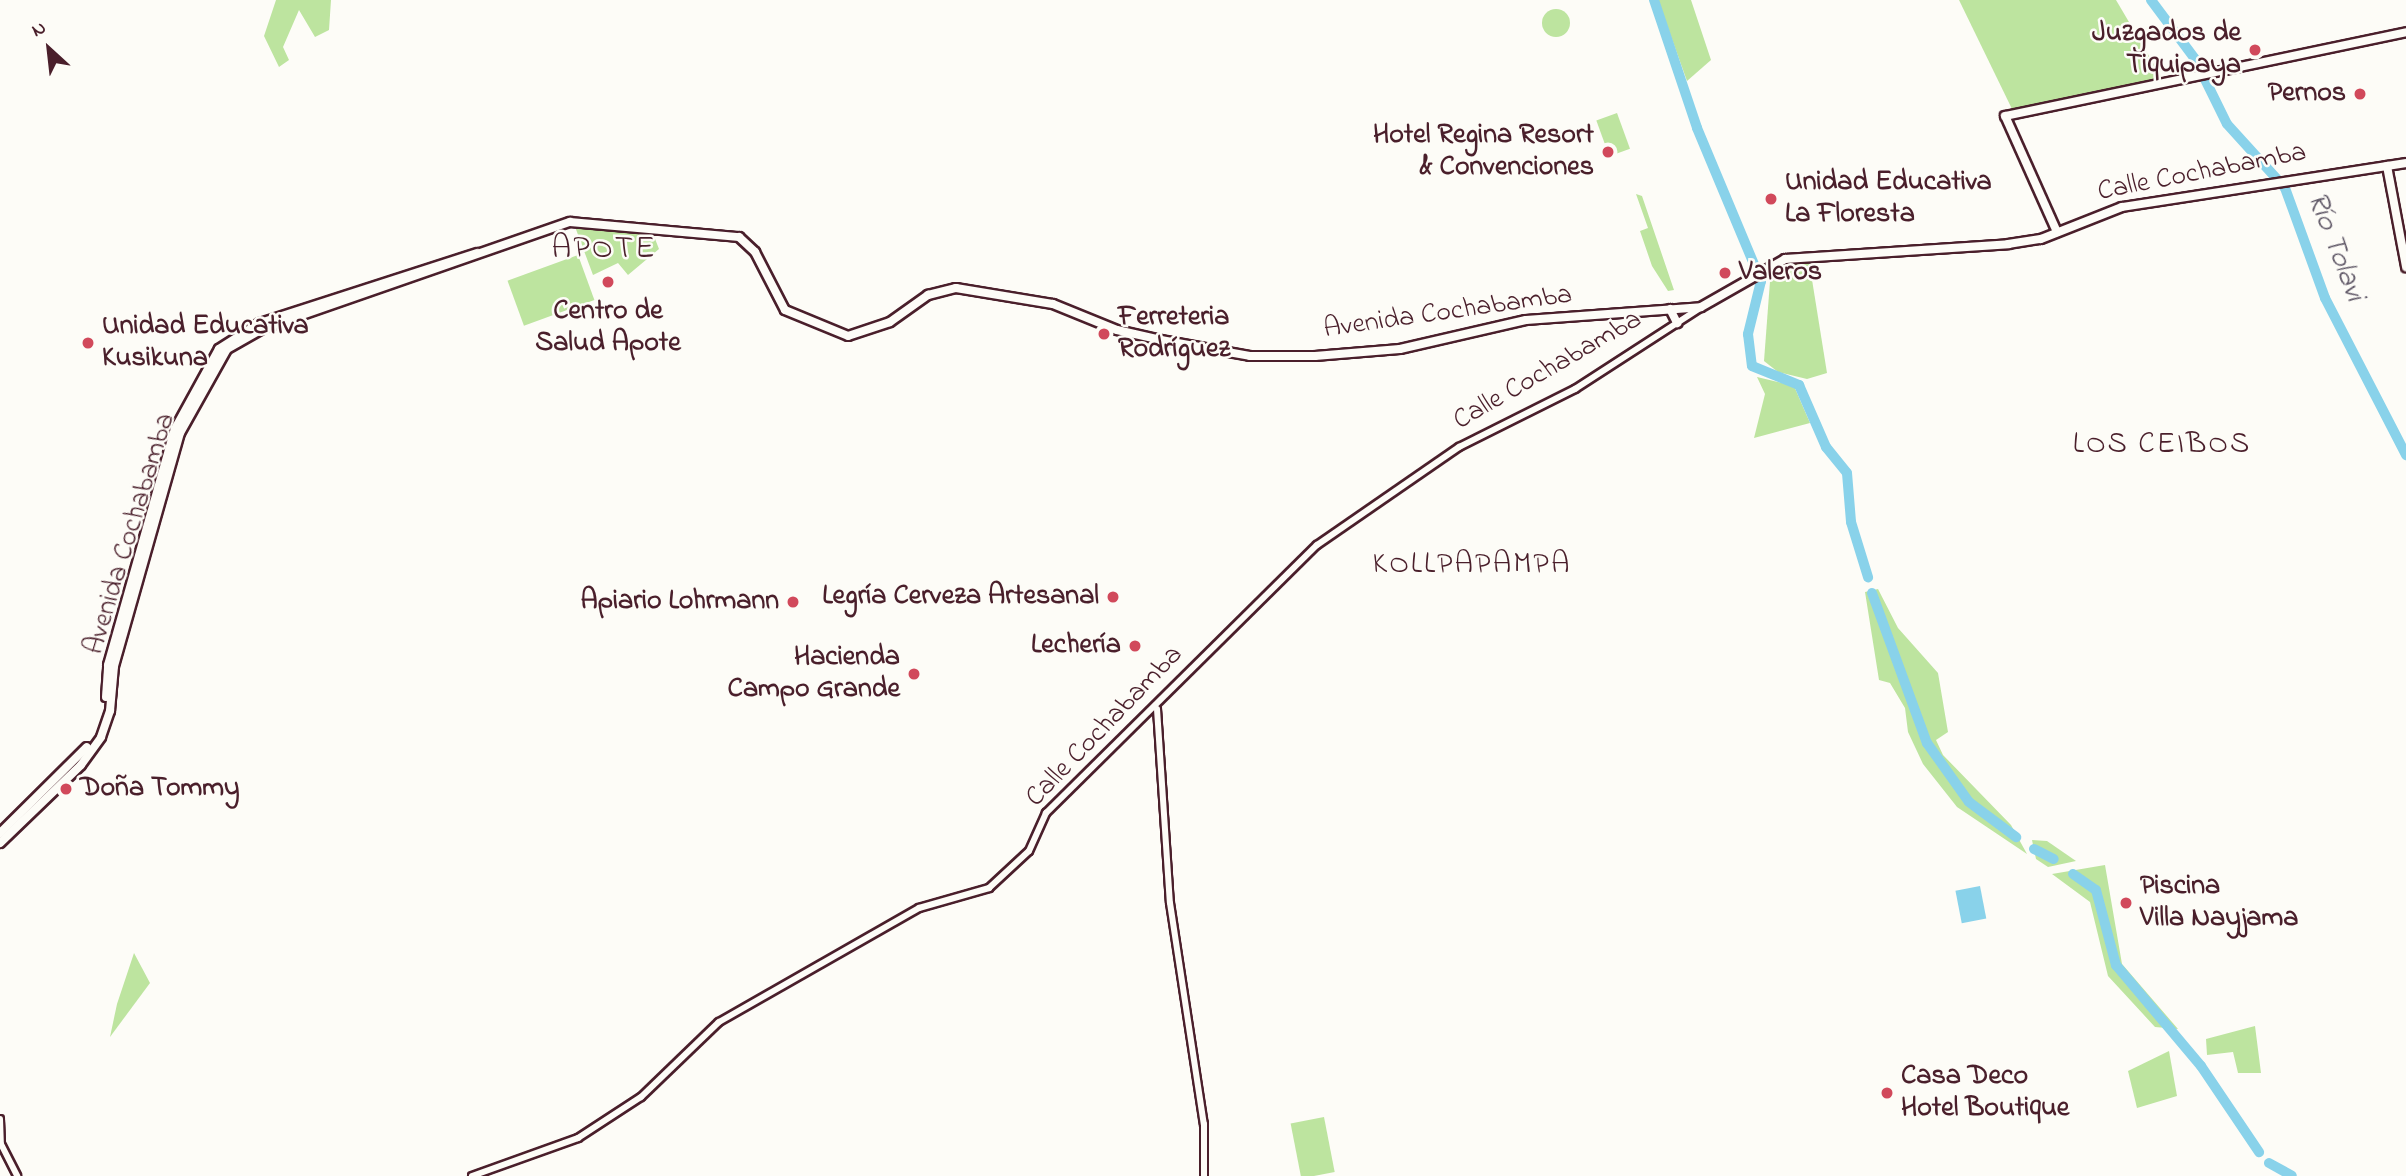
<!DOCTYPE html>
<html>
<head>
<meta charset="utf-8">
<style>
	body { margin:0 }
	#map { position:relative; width:2406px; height:1176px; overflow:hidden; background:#fdfcf7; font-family:"Indie Flower",sans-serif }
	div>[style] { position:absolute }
	.green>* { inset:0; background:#bde49f; transform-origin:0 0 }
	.round { border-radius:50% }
	.water>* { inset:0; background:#89d2ea; transform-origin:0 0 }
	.river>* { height:10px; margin:-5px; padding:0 5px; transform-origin:5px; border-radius:5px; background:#89d2ea }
	.roads { filter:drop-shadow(2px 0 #4a1f2b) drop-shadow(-2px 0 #4a1f2b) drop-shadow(0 2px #4a1f2b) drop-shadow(0 -2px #4a1f2b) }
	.minor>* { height:6px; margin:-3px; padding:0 3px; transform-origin:3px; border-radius:3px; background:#fdfcf7 }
	.major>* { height:8px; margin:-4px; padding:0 4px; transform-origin:4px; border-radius:4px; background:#fdfcf7 }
	.dots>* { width:19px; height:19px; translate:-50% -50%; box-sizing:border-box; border:4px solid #fdfcf7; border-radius:50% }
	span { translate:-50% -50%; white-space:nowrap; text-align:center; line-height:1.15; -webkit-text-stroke:5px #fdfcf7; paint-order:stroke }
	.poi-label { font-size:28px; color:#4a1f2b; font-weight:700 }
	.right { translate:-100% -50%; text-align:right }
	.left { translate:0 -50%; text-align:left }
	.street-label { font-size:28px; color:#4a1f2b }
	.water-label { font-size:30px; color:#5d5564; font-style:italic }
	.neighbourhood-label { font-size:30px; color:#4a1f2b; letter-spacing:2px }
	.quarter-label { font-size:32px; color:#4a1f2b; letter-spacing:2px }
	.north { position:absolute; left:14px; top:14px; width:70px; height:70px; -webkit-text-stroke:5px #fdfcf7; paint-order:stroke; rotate:333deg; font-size:19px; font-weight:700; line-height:28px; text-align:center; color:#4a1f2b }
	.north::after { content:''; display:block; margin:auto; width:24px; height:32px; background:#4a1f2b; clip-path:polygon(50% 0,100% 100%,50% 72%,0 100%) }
</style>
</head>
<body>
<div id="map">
	<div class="green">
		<div style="clip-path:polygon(276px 0,331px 0,329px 30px,315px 37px,299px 10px,283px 47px,289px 60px,279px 67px,264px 36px)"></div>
		<div style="clip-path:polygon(1658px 0,1691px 0,1711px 60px,1687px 81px)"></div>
		<div style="clip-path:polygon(1959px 0,2116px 0,2162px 78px,2012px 109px)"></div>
		<div class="round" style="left:1542px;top:9px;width:28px;height:28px"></div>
		<div style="left:1617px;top:113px;width:38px;height:22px;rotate:70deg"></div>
		<div style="clip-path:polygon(1636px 194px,1642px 196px,1674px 290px,1668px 291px,1652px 266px,1640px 231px,1648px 228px)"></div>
		<div style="clip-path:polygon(574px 224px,652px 231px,659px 249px,628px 275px,618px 263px,593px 275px)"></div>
		<div style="left:578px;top:255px;width:48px;height:75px;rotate:70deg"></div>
		<div style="clip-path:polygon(1809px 261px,1827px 373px,1807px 379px,1778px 372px,1764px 361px,1771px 268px)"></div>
		<div style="clip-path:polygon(1757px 377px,1794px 386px,1810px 423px,1754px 438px,1765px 394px)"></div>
		<div style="clip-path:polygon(1878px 589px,1898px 628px,1938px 673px,1948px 732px,1936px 740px,1943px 755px,2011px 825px,2027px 854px,1957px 807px,1923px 764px,1908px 732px,1905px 708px,1890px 683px,1879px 680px,1865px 592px)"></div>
		<div style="clip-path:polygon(2032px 840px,2047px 841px,2076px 861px,2048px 867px,2036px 859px)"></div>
		<div style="clip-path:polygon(2105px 865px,2122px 964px,2178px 1029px,2155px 1027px,2108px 976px,2090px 902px,2052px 874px)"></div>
		<div style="clip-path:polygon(134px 953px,150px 983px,110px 1037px,117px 1004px)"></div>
		<div style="clip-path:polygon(2255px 1026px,2261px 1073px,2238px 1073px,2233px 1052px,2207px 1055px,2206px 1039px)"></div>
		<div style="clip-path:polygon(2169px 1051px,2177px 1096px,2137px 1108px,2128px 1071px)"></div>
		<div style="left:1324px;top:1117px;width:56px;height:34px;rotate:79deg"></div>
	</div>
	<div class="water">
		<div style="left:1980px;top:886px;width:33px;height:25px;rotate:79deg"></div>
	</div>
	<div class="river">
		<div style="left:1654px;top:0;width:135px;rotate:71.4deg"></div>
		<div style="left:1697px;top:128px;width:166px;rotate:67.3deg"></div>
		<div style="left:1761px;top:281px;width:55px;rotate:103.8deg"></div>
		<div style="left:1748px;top:334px;width:32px;rotate:83deg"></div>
		<div style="left:1752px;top:366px;width:51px;rotate:22deg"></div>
		<div style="left:1799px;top:385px;width:68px;rotate:66.5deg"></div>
		<div style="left:1826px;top:447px;width:33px;rotate:51deg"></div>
		<div style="left:1847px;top:473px;width:49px;rotate:85.3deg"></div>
		<div style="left:1851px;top:522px;width:58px;rotate:72.8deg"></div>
		<div style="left:2151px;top:0;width:74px;rotate:53.3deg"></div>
		<div style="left:2195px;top:59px;width:72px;rotate:63.8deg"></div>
		<div style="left:2227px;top:124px;width:86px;rotate:47.8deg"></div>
		<div style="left:2285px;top:188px;width:117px;rotate:70deg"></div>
		<div style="left:2325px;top:298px;width:177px;rotate:62.7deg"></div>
		<div style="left:1872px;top:593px;width:160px;rotate:69.9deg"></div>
		<div style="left:1927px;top:743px;width:72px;rotate:54.6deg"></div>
		<div style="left:1969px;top:802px;width:59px;rotate:36.7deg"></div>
		<div style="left:2034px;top:849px;width:22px;rotate:27deg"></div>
		<div style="left:2073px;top:874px;width:28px;rotate:35deg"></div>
		<div style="left:2096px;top:890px;width:78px;rotate:75.1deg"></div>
		<div style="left:2116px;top:965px;width:132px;rotate:49.9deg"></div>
		<div style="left:2201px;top:1066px;width:104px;rotate:56deg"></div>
		<div style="left:2269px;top:1163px;width:26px;rotate:29deg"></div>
	</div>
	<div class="roads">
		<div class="minor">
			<div style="left:1157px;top:709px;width:194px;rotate:86.2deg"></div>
			<div style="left:1170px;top:903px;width:224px;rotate:81.3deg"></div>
			<div style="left:1204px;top:1124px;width:52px;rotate:90deg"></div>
			<div style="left:0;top:1119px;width:25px;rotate:88deg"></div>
			<div style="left:1px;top:1144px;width:36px;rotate:63deg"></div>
			<div style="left:472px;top:1176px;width:113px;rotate:-19.7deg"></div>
			<div style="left:578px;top:1138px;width:75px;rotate:-33.1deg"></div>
			<div style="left:641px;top:1097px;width:108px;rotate:-43.9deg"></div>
			<div style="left:719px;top:1022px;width:230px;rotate:-29.7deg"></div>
			<div style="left:919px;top:908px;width:73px;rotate:-15.9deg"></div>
			<div style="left:989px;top:888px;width:54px;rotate:-42.8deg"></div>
			<div style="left:1029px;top:851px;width:42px;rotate:-65.9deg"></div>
			<div style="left:1046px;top:813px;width:381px;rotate:-44.7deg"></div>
			<div style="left:1317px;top:545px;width:173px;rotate:-34.6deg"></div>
			<div style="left:1459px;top:447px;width:130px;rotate:-26.6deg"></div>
			<div style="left:1575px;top:389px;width:149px;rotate:-32.9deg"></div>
		</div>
		<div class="major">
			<div style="left:2387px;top:166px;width:103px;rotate:79.3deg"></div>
			<div style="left:2057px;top:232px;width:127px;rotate:-114.1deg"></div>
			<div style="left:2005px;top:116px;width:410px;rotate:-11.8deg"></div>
			<div style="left:1670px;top:309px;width:16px;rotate:63deg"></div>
			<div style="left:106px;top:697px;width:32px;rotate:-86deg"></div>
			<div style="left:108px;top:665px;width:245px;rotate:-74.2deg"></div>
			<div style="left:175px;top:429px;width:91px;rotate:-61.2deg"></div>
			<div style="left:219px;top:349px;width:49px;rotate:-32.4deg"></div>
			<div style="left:260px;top:323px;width:228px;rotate:-17.9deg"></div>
			<div style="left:0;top:833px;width:122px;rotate:-44.7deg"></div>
			<div style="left:0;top:843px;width:112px;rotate:-43.9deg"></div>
			<div style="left:81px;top:765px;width:34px;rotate:-54deg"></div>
			<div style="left:101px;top:737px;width:28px;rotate:-71deg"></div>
			<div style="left:110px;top:711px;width:45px;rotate:-84.9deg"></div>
			<div style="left:114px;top:666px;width:242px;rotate:-74.2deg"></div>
			<div style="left:180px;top:433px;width:96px;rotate:-60.8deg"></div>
			<div style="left:227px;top:349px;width:40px;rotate:-29.7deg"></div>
			<div style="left:262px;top:329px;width:326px;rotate:-19.2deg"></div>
			<div style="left:570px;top:222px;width:170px;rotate:5.1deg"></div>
			<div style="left:739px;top:237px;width:22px;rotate:43deg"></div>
			<div style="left:755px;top:252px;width:65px;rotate:62.7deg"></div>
			<div style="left:785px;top:310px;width:68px;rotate:22.4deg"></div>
			<div style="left:848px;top:336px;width:44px;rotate:-18.4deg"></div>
			<div style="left:890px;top:322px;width:47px;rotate:-35.4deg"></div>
			<div style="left:928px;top:295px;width:29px;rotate:-14deg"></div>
			<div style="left:956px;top:288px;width:98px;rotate:9.4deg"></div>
			<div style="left:1053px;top:304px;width:69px;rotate:22.1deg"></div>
			<div style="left:1117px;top:330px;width:45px;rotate:12.8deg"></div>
			<div style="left:1161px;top:340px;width:90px;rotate:10.2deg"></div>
			<div style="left:1250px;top:356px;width:65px"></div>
			<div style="left:1315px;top:356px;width:85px;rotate:-4.7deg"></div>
			<div style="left:1400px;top:349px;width:129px;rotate:-13deg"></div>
			<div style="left:1526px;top:320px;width:175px;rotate:-4.2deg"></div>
			<div style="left:1701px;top:307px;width:97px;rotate:-29.7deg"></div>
			<div style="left:1785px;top:259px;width:224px;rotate:-3.8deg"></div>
			<div style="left:2008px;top:244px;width:33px;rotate:-9deg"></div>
			<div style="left:2041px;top:239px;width:87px;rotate:-21.6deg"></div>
			<div style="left:2122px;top:207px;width:287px;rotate:-8.8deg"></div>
		</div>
	</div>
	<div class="dots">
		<div style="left:2255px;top:50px;background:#d1495b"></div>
		<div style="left:2360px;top:94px;background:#d1495b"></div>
		<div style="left:1608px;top:152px;background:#d1495b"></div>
		<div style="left:1771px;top:199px;background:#d1495b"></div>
		<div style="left:1725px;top:273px;background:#d1495b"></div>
		<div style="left:608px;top:282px;background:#d1495b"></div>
		<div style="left:1104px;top:334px;background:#d1495b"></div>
		<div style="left:88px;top:343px;background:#d1495b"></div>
		<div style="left:1113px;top:597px;background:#d1495b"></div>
		<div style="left:793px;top:602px;background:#d1495b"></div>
		<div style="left:1135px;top:646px;background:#d1495b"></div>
		<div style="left:914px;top:674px;background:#d1495b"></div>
		<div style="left:66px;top:789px;background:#d1495b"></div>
		<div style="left:2126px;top:903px;background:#d1495b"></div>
		<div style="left:1887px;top:1093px;background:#d1495b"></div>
	</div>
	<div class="poi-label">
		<span class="right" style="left:2241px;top:50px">Juzgados de<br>Tiquipaya</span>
		<span class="right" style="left:2346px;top:94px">Pernos</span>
		<span class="right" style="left:1594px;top:152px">Hotel Regina Resort<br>&amp; Convenciones</span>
		<span class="left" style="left:1785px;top:199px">Unidad Educativa<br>La Floresta</span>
		<span class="left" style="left:1739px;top:273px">Valeros</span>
		<span style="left:608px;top:328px">Centro de<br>Salud Apote</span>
		<span class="left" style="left:1118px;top:334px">Ferreteria<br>Rodríguez</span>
		<span class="left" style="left:102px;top:343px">Unidad Educativa<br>Kusikuna</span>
		<span class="right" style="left:1099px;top:597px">Legría Cerveza Artesanal</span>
		<span class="right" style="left:779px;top:602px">Apiario Lohrmann</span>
		<span class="right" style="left:1121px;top:646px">Lechería</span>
		<span class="right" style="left:900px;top:674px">Hacienda<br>Campo Grande</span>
		<span class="left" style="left:80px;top:789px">Doña Tommy</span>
		<span class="left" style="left:2140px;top:903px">Piscina<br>Villa Nayjama</span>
		<span class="left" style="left:1901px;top:1093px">Casa Deco<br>Hotel Boutique</span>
	</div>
	<div class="street-label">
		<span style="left:2202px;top:173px;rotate:-11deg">Calle Cochabamba</span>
		<span style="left:1448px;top:313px;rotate:-8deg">Avenida Cochabamba</span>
		<span style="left:1548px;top:371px;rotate:-30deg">Calle Cochabamba</span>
		<span style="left:131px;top:534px;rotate:-73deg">Avenida Cochabamba</span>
		<span style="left:1105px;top:727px;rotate:-46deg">Calle Cochabamba</span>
	</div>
	<div class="water-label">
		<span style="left:2335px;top:247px;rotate:69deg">Río Tolavi</span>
	</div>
	<div class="neighbourhood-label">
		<span style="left:2162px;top:445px">LOS CEIBOS</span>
		<span style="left:1472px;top:565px">KOLLPAPAMPA</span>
	</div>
	<div class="quarter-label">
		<span style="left:604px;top:250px">APOTE</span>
	</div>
	<div class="north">N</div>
</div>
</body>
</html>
